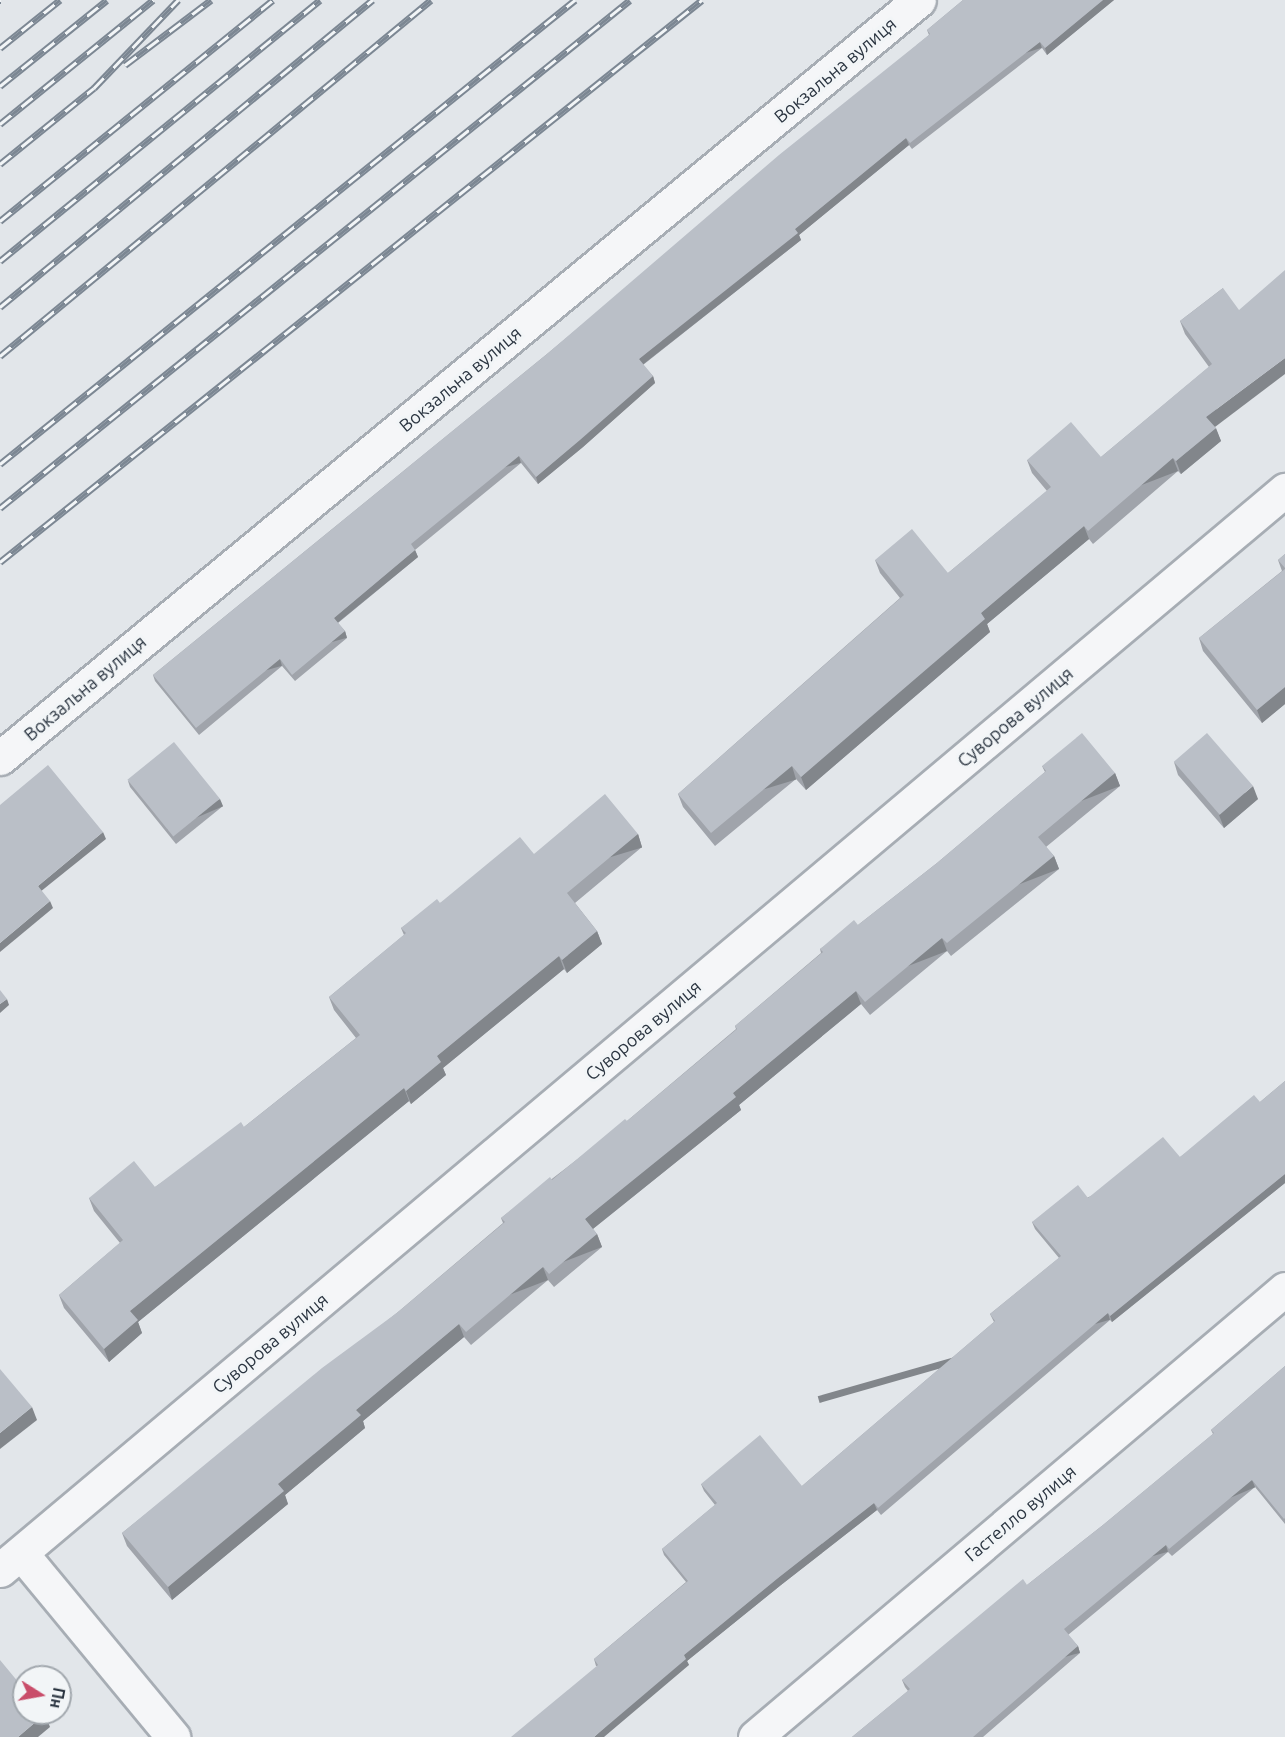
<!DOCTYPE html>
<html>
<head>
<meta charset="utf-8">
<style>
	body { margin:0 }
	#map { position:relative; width:1285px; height:1737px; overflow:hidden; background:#e2e6ea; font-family:Ubuntu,sans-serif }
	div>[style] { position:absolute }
	.roads { filter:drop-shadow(2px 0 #a7adb4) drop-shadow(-2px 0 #a7adb4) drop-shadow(0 2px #a7adb4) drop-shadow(0 -2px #a7adb4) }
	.minor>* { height:33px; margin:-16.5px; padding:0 16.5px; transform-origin:16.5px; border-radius:16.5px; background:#f5f6f8 }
	.rail>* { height:7px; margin-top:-3.5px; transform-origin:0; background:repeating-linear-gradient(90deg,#f2f5f7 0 14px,#7c8793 0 28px); box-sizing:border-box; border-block:2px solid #7c8793 }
	.wall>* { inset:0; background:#a0a4ab }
	.shaded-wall>* { inset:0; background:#82868b; transform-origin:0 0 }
	.building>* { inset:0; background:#babfc7; transform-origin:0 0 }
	span { translate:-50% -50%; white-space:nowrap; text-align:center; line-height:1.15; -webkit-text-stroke:6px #f2f5f7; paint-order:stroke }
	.street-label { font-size:18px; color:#2b3541 }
	.north { position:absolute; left:12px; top:1665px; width:60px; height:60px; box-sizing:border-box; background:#f2f5f7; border:2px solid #a2a8ae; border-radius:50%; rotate:101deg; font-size:16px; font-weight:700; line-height:24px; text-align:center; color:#2b3541 }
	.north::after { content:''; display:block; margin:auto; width:21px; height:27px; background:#c94d6a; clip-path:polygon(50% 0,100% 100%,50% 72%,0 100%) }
</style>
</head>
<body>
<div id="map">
	<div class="roads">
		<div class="minor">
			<div style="left:0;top:758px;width:1191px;rotate:-39.52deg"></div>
			<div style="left:21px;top:1553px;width:239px;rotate:50.4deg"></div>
			<div style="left:0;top:1570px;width:1679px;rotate:-40.05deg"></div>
			<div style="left:755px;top:1737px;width:694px;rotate:-40.21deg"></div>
		</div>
	</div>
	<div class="rail">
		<div style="left:0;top:0;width:1px"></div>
		<div style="left:0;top:48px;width:77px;rotate:-38.7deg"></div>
		<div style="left:125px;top:65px;width:108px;rotate:-37.1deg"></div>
		<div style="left:0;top:86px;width:137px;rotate:-38.8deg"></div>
		<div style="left:0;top:124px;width:197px;rotate:-39deg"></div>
		<div style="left:0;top:164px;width:121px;rotate:-39deg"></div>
		<div style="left:94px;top:88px;width:122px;rotate:-46.3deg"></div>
		<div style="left:0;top:221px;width:351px;rotate:-39deg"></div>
		<div style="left:0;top:261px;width:413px;rotate:-39.2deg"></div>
		<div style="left:0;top:307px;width:483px;rotate:-39.5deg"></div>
		<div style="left:0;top:356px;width:559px;rotate:-39.56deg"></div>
		<div style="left:0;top:464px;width:739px;rotate:-38.9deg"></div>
		<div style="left:0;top:508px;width:809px;rotate:-38.88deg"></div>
		<div style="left:0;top:562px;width:899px;rotate:-38.68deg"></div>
	</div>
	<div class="wall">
		<div style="clip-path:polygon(963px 0,1114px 0,1047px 55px,1042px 48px,912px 149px,909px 145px,799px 235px,801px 240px,643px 365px,653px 376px,655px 383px,583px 447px,538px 484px,521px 463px,415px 550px,418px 557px,338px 623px,345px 631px,347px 638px,295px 681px,282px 666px,199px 735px,155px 681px,153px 675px,547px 354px,929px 35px,927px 30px)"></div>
		<div style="clip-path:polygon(1223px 288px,1215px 427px,1221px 441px,1181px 474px,1178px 471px,1093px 544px,1089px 539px,987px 624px,990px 632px,806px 790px,796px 779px,715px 846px,683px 807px,678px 794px,900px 598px,880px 573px,875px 560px,948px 573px,1047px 491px,1032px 473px,1027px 460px,1101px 457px,1209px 367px,1185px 334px,1180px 321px)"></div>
		<div style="clip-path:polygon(1285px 554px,1285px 704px,1262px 723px,1203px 651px,1199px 638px,1282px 571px,1278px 560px)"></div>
		<div style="clip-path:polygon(1174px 762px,1258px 799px,1224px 828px,1178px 775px)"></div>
		<div style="clip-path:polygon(1042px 766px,1115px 773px,1120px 786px,1046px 847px,1054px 856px,1059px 869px,951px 956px,947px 951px,870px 1015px,861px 1004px,739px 1105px,741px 1110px,593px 1229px,597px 1234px,602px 1247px,554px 1287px,548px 1280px,471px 1345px,464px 1337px,363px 1421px,365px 1428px,285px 1495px,288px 1504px,172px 1600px,127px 1546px,122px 1533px,398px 1312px,503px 1223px,501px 1218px,627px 1121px,736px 1029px,735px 1026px,821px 953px,820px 949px,858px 925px,937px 863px,1045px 772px)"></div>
		<div style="clip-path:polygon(128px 781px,223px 806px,176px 844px,130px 787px)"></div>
		<div style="clip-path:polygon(638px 834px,642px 847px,575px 903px,597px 931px,602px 944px,567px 973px,564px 969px,443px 1068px,446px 1075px,411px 1104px,409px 1101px,138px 1322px,142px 1333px,109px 1362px,64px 1308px,59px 1295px,120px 1243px,94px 1211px,89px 1198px,155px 1187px,244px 1127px,356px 1038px,334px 1010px,329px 997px,404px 935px,401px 928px,440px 903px,534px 854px)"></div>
		<div style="clip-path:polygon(1285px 1081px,1285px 1183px,1112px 1322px,1110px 1320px,881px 1515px,877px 1510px,781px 1585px,687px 1661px,689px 1665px,596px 1666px,594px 1659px,686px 1582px,664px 1555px,662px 1549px,715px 1505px,704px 1491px,701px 1484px,802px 1486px,994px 1322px,990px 1314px,1059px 1258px,1035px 1229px,1032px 1222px,1180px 1157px,1260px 1102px)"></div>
		<div style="clip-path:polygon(1285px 1366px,1285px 1524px,1255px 1487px,1172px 1556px,1168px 1552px,1068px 1635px,1078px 1646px,1080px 1653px,983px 1737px,852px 1737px,908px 1691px,905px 1687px,902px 1680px,1027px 1585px,1103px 1525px,1213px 1434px,1211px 1430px)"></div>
	</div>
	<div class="shaded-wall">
		<div style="clip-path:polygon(1103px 0,1114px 0,1047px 55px,1045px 48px)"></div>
		<div style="left:1040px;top:42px;width:6px;height:165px;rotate:72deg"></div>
		<div style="clip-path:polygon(906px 138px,909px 145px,799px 235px,801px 240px,641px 366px,639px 359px,795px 229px)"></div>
		<div style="clip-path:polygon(1285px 358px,1285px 374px,1211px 430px,1206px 417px)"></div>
		<div style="clip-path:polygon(653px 376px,655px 383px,583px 447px,538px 484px,536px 477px)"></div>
		<div style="clip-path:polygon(1216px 428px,1221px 441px,1181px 474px,1176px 461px)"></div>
		<div style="left:519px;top:456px;width:7px;height:139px;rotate:74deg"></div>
		<div style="left:1173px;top:458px;width:14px;height:112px;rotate:69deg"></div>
		<div style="clip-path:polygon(1084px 526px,1089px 539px,987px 624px,990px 632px,806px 790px,801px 777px,981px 613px)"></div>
		<div style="clip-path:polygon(415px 550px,418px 557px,336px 624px,334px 618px)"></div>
		<div style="left:345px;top:631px;width:7px;height:69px;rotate:74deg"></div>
		<div style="left:280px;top:659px;width:7px;height:109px;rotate:74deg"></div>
		<div style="clip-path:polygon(1285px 687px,1285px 704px,1262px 723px,1257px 710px)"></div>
		<div style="left:792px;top:766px;width:14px;height:105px;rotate:73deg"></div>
		<div style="left:1115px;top:773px;width:14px;height:100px;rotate:69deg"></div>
		<div style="clip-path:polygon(1253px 786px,1258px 799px,1224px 828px,1219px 815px)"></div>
		<div style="left:220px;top:799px;width:8px;height:60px;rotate:67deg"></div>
		<div style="clip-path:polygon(103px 832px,106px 839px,40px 892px,38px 886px)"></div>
		<div style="left:638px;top:834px;width:14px;height:92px;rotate:73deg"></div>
		<div style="left:1054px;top:856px;width:14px;height:138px;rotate:69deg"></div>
		<div style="clip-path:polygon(50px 901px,53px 908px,0 952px,0 943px)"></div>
		<div style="clip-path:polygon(597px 931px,602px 944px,567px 973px,562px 960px)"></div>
		<div style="left:942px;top:938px;width:14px;height:100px;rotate:69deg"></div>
		<div style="clip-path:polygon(559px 956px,564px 969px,443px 1068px,446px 1075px,411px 1104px,406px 1091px,437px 1056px)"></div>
		<div style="clip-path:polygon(856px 991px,861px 1004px,739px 1105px,741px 1110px,589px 1232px,585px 1219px,733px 1093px)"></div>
		<div style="clip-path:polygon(7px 999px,9px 1005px,0 1013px,0 1004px)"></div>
		<div style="clip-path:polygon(404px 1088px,409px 1101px,138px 1322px,142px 1333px,109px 1362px,104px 1349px,130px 1311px)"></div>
		<div style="clip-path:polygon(1285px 1174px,1285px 1183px,1112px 1322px,1110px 1316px)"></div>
		<div style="left:597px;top:1234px;width:14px;height:62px;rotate:69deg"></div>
		<div style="left:543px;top:1267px;width:14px;height:101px;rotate:69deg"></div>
		<div style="left:1108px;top:1313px;width:7px;height:302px;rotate:74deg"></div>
		<div style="clip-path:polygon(459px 1324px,464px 1337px,363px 1421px,365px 1428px,285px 1495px,288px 1504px,172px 1600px,168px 1587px,356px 1410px)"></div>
		<div style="clip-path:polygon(32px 1407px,37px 1420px,0 1449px,0 1433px)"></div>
		<div style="left:1252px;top:1480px;width:8px;height:108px;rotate:67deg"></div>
		<div style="clip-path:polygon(874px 1503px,877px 1510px,781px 1585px,687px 1661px,689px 1665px,604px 1737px,594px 1737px,684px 1655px,778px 1578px)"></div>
		<div style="left:1166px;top:1545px;width:7px;height:132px;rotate:74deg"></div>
		<div style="left:1078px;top:1646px;width:7px;height:139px;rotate:74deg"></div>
		<div style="clip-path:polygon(45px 1714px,50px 1727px,38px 1737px,18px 1737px)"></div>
	</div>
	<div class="building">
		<div style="clip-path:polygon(963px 0,1103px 0,1045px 48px,1040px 42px,910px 143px,906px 138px,795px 229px,798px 233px,639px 359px,653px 376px,580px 440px,536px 477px,519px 456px,411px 544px,415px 550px,334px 618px,345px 631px,292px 675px,280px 659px,196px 728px,153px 675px,547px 354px,779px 155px,930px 34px,927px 30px)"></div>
		<div style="clip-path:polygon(1285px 270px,1285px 358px,1206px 417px,1216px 428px,1176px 461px,1173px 458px,1088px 531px,1084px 526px,981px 613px,985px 619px,801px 777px,792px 766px,711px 833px,678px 794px,904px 595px,875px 560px,912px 529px,948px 573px,1051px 487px,1027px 460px,1071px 422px,1101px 457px,1212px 364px,1180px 321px,1223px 288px,1239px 310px)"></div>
		<div style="clip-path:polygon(1285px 554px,1285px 568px,1278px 560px)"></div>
		<div style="clip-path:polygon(1285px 569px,1285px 687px,1257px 710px,1199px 638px)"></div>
		<div style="clip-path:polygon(1082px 733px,1115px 773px,1038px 837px,1054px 856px,947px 943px,942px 938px,865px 1002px,856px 991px,733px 1093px,736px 1097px,585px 1219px,597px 1234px,549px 1274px,543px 1267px,466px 1332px,459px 1324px,356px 1410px,361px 1415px,278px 1484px,284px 1491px,168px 1587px,122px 1533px,322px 1368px,398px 1312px,505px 1222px,501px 1218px,550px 1177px,552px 1180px,625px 1119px,627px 1121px,737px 1029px,735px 1026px,823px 952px,820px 949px,854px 920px,858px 925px,937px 863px,1046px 771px,1042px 766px)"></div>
		<div style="left:1207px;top:733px;width:70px;height:44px;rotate:49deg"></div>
		<div style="left:174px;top:742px;width:73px;height:60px;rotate:51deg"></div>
		<div style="clip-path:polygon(48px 765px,103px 832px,38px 886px,50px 901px,0 943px,0 805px)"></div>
		<div style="clip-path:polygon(605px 794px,638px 834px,567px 893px,597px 931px,562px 960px,559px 956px,437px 1056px,441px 1062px,406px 1091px,404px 1088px,130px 1311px,138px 1320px,104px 1349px,59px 1295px,123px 1240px,89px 1198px,134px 1161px,155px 1187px,241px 1122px,244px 1127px,360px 1035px,329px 997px,406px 933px,401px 928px,437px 899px,440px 903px,520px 837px,534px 854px)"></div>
		<div style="clip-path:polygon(0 990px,7px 999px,0 1004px)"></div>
		<div style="clip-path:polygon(1285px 1081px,1285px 1174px,1110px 1316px,1108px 1313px,878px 1508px,874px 1503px,778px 1578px,684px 1655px,686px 1659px,594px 1737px,511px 1737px,598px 1665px,594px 1659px,688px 1581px,662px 1549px,717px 1503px,701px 1484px,760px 1435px,802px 1486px,995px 1321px,990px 1314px,1061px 1256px,1032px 1222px,1078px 1185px,1088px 1198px,1163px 1137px,1180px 1157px,1254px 1095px,1260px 1102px)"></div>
		<div style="clip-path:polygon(1285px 1366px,1285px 1518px,1284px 1519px,1252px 1480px,1169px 1549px,1166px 1545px,1064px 1629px,1078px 1646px,973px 1737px,852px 1737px,910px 1689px,902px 1680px,1023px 1579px,1027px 1585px,1103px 1525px,1214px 1433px,1211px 1430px)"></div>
		<div style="clip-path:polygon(0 1369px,32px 1407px,0 1433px)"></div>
		<div style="clip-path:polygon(0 1660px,24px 1689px,24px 1713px,44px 1713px,45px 1714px,18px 1737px,0 1737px)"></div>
	</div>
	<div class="street-label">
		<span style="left:835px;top:70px;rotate:-40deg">Вокзальна вулиця</span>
		<span style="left:460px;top:379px;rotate:-40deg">Вокзальна вулиця</span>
		<span style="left:85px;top:688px;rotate:-40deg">Вокзальна вулиця</span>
		<span style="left:1015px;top:717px;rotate:-40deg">Суворова вулиця</span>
		<span style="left:643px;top:1030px;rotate:-40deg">Суворова вулиця</span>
		<span style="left:270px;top:1343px;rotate:-40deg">Суворова вулиця</span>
		<span style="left:1020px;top:1513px;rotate:-40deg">Гастелло вулиця</span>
	</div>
	<div class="north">Пн</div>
</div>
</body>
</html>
